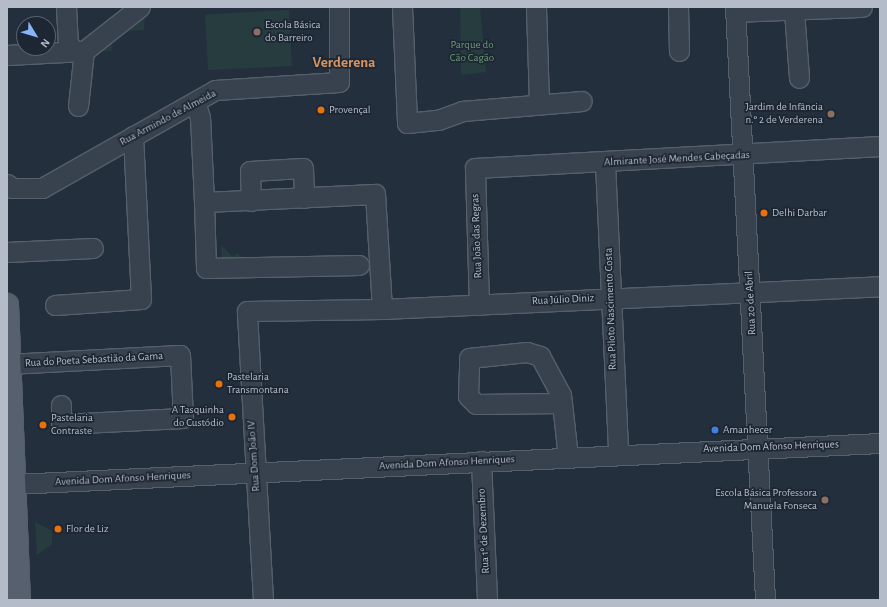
<!DOCTYPE html>
<html>
<head>
<meta charset="utf-8">
<style>
	body { margin:0 }
	#map { position:relative; width:887px; height:607px; overflow:hidden; background:#242f3e; font-family:"Alegreya Sans",sans-serif }
	div>[style] { position:absolute }
	.green>* { inset:0; background:#263c3f; transform-origin:0 0 }
	.roads { filter:drop-shadow(1px 0 #565f6c) drop-shadow(-1px 0 #565f6c) drop-shadow(0 1px #565f6c) drop-shadow(0 -1px #565f6c) }
	.minor>* { height:19px; margin:-9.5px; padding:0 9.5px; transform-origin:9.5px; border-radius:9.5px; background:#38414e }
	.major>* { height:22px; margin:-11px; padding:0 11px; transform-origin:11px; border-radius:11px; background:#56606e }
	.dots>* { width:11px; height:11px; translate:-50% -50%; box-sizing:border-box; border:2px solid #1d2633; border-radius:50% }
	span { translate:-50% -50%; white-space:nowrap; text-align:center; line-height:1.15; -webkit-text-stroke:3.5px #1d2633; paint-order:stroke }
	.poi-label { font-size:11px; color:#b4bcc9 }
	.left { translate:0 -50%; text-align:left }
	.right { translate:-100% -50%; text-align:right }
	.park-label { font-size:11px; color:#6b9a76 }
	.street-label { font-size:11px; color:#b4bcc9 }
	.district-label { font-size:15px; color:#d59563; font-weight:700 }
	.frame { position:absolute; inset:0; border:8px solid #b4bcc9; pointer-events:none }
	.north { position:absolute; left:16px; top:16px; width:40px; height:40px; box-sizing:border-box; background:#1d2633; border:1px solid #59626f; border-radius:50%; rotate:128deg; font-size:11px; font-weight:700; line-height:16px; text-align:center; color:#b4bcc9 }
	.north::after { content:''; display:block; margin:auto; width:14px; height:18px; background:#8ab4f8; clip-path:polygon(50% 0,100% 100%,50% 72%,0 100%) }
</style>
</head>
<body>
<div id="map">
	<div class="green">
		<div style="clip-path:polygon(460px 7px,480px 7px,486px 72px,461px 75px)"></div>
		<div style="left:289px;top:10px;width:56px;height:84px;rotate:87deg"></div>
		<div style="clip-path:polygon(145px 12px,144px 30px,120px 31px)"></div>
		<div style="clip-path:polygon(111px 38px,112px 51px,94px 52px)"></div>
		<div style="clip-path:polygon(221px 245px,233px 257px,237px 253px,247px 261px,222px 262px)"></div>
		<div style="clip-path:polygon(35px 522px,52px 531px,52px 544px,37px 555px)"></div>
	</div>
	<div class="roads">
		<div class="minor">
			<div style="left:66px;top:7px;width:37px;rotate:87deg"></div>
			<div style="left:68px;top:44px;width:10px;rotate:45deg"></div>
			<div style="left:402px;top:7px;width:116px;rotate:87.5deg"></div>
			<div style="left:407px;top:123px;width:31px;rotate:-6deg"></div>
			<div style="left:438px;top:120px;width:27px;rotate:-20deg"></div>
			<div style="left:463px;top:111px;width:119px;rotate:-4.8deg"></div>
			<div style="left:536px;top:7px;width:97px;rotate:88.2deg"></div>
			<div style="left:678px;top:7px;width:44px;rotate:88.7deg"></div>
			<div style="left:735px;top:7px;width:594px;rotate:87.1deg"></div>
			<div style="left:794px;top:11px;width:67px;rotate:85.7deg"></div>
			<div style="left:736px;top:12px;width:126px;rotate:-2.3deg"></div>
			<div style="left:7px;top:55px;width:77px;rotate:-3deg"></div>
			<div style="left:84px;top:51px;width:71px;rotate:-38.2deg"></div>
			<div style="left:195px;top:102px;width:16px;rotate:72deg"></div>
			<div style="left:200px;top:117px;width:85px;rotate:87.3deg"></div>
			<div style="left:78px;top:106px;width:55px;rotate:-83.8deg"></div>
			<div style="left:605px;top:163px;width:291px;rotate:87.4deg"></div>
			<div style="left:7px;top:184px;width:6px;rotate:39deg"></div>
			<div style="left:12px;top:188px;width:30px"></div>
			<div style="left:42px;top:188px;width:199px;rotate:-29.5deg"></div>
			<div style="left:215px;top:90px;width:124px;rotate:-3.7deg"></div>
			<div style="left:339px;top:82px;width:75px;rotate:-90deg"></div>
			<div style="left:251px;top:201px;width:30px;rotate:-92deg"></div>
			<div style="left:250px;top:171px;width:53px;rotate:-3.2deg"></div>
			<div style="left:303px;top:168px;width:30px;rotate:88deg"></div>
			<div style="left:7px;top:252px;width:86px;rotate:-2.7deg"></div>
			<div style="left:359px;top:265px;width:153px;rotate:178.9deg"></div>
			<div style="left:206px;top:268px;width:66px;rotate:-91.7deg"></div>
			<div style="left:204px;top:202px;width:171px;rotate:-2.7deg"></div>
			<div style="left:375px;top:194px;width:115px;rotate:86.5deg"></div>
			<div style="left:55px;top:305px;width:86px;rotate:-4deg"></div>
			<div style="left:141px;top:299px;width:163px;rotate:-92.8deg"></div>
			<div style="left:479px;top:305px;width:137px;rotate:-91.7deg"></div>
			<div style="left:475px;top:168px;width:406px;rotate:-3.1deg"></div>
			<div style="left:7px;top:364px;width:173px;rotate:-3deg"></div>
			<div style="left:180px;top:355px;width:63px;rotate:87.3deg"></div>
			<div style="left:183px;top:418px;width:122px;rotate:177.2deg"></div>
			<div style="left:61px;top:424px;width:19px;rotate:-90deg"></div>
			<div style="left:562px;top:403px;width:86px;rotate:179.3deg"></div>
			<div style="left:476px;top:404px;width:11px;rotate:-135deg"></div>
			<div style="left:468px;top:396px;width:38px;rotate:-88deg"></div>
			<div style="left:469px;top:358px;width:58px;rotate:-5.9deg"></div>
			<div style="left:527px;top:352px;width:14px;rotate:17deg"></div>
			<div style="left:540px;top:356px;width:44px;rotate:61.7deg"></div>
			<div style="left:561px;top:395px;width:8px;rotate:83deg"></div>
			<div style="left:562px;top:403px;width:54px;rotate:83.7deg"></div>
			<div style="left:481px;top:461px;width:139px;rotate:87.5deg"></div>
			<div style="left:14px;top:484px;width:867px;rotate:-2.71deg"></div>
			<div style="left:263px;top:600px;width:289px;rotate:-93.2deg"></div>
			<div style="left:247px;top:311px;width:135px;rotate:-0.8deg"></div>
			<div style="left:382px;top:309px;width:499px;rotate:-2.6deg"></div>
		</div>
		<div class="major">
			<div style="left:7px;top:305px;width:295px;rotate:87.7deg"></div>
		</div>
	</div>
	<div class="dots">
		<div style="left:257px;top:32px;background:#8d6e63"></div>
		<div style="left:321px;top:110px;background:#e8710a"></div>
		<div style="left:831px;top:114px;background:#8d6e63"></div>
		<div style="left:764px;top:213px;background:#e8710a"></div>
		<div style="left:219px;top:384px;background:#e8710a"></div>
		<div style="left:232px;top:417px;background:#e8710a"></div>
		<div style="left:43px;top:425px;background:#e8710a"></div>
		<div style="left:715px;top:430px;background:#3f7fe0"></div>
		<div style="left:825px;top:500px;background:#8d6e63"></div>
		<div style="left:58px;top:529px;background:#e8710a"></div>
	</div>
	<div class="poi-label">
		<span class="left" style="left:265px;top:32px">Escola Básica<br>do Barreiro</span>
		<span class="right" style="left:823px;top:114px">Jardim de Infância<br>n.º 2 de Verderena</span>
		<span class="left" style="left:329px;top:110px">Provençal</span>
		<span class="left" style="left:772px;top:213px">Delhi Darbar</span>
		<span class="left" style="left:227px;top:384px">Pastelaria<br>Transmontana</span>
		<span class="right" style="left:224px;top:417px">A Tasquinha<br>do Custódio</span>
		<span class="left" style="left:51px;top:425px">Pastelaria<br>Contraste</span>
		<span class="left" style="left:723px;top:430px">Amanhecer</span>
		<span class="right" style="left:817px;top:500px">Escola Básica Professora<br>Manuela Fonseca</span>
		<span class="left" style="left:66px;top:529px">Flor de Liz</span>
	</div>
	<div class="park-label">
		<span style="left:472px;top:52px">Parque do<br>Cão Cagão</span>
	</div>
	<div class="street-label">
		<span style="left:168px;top:118px;rotate:-28deg">Rua Armindo de Almeida</span>
		<span style="left:677px;top:159px;rotate:-3deg">Almirante José Mendes Cabeçadas</span>
		<span style="left:477px;top:236px;rotate:-92deg">Rua João das Regras</span>
		<span style="left:563px;top:300px;rotate:-3deg">Rua Júlio Diniz</span>
		<span style="left:751px;top:303px;rotate:-93deg">Rua 20 de Abril</span>
		<span style="left:611px;top:309px;rotate:-92deg">Rua Piloto Nascimento Costa</span>
		<span style="left:94px;top:360px;rotate:-3deg">Rua do Poeta Sebastião da Gama</span>
		<span style="left:771px;top:447px;rotate:-2deg">Avenida Dom Afonso Henriques</span>
		<span style="left:254px;top:456px;rotate:-94deg">Rua Dom João IV</span>
		<span style="left:447px;top:463px;rotate:-3deg">Avenida Dom Afonso Henriques</span>
		<span style="left:123px;top:479px;rotate:-3deg">Avenida Dom Afonso Henriques</span>
		<span style="left:484px;top:531px;rotate:-93deg">Rua 1º de Dezembro</span>
	</div>
	<div class="district-label">
		<span style="left:344px;top:63px">Verderena</span>
	</div>
	<div class="frame"></div>
	<div class="north">N</div>
</div>
</body>
</html>
